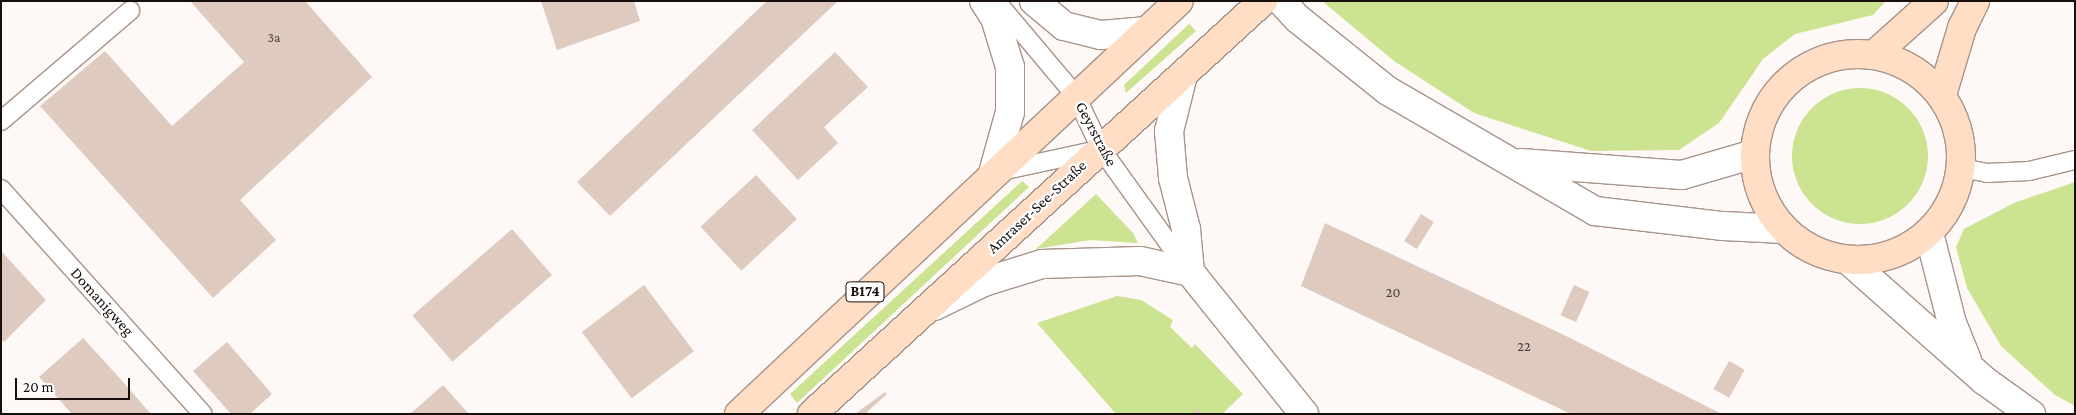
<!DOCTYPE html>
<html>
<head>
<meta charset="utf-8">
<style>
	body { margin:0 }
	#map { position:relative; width:2076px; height:415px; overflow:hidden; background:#fef9f7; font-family:"Crimson Pro",serif }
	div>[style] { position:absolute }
	.green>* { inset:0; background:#cce392 }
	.round { border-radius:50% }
	.building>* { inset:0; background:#decabf; transform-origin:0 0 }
	.roads { filter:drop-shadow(1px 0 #a7948a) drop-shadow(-1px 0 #a7948a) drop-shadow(0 1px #a7948a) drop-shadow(0 -1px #a7948a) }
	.service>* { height:18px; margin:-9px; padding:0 9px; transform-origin:9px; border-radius:9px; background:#fff }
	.minor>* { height:28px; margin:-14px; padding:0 14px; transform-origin:14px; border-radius:14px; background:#fff }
	.tertiary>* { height:28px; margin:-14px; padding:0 14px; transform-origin:14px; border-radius:14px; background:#fff }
	.secondary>* { height:28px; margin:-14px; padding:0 14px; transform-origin:14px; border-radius:14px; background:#fff }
	.primary>* { height:28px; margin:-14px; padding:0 14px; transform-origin:14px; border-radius:14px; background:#ffdec5 }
	.primary>.ring { margin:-14px; padding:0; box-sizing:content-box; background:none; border:28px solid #ffdec5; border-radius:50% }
	span { translate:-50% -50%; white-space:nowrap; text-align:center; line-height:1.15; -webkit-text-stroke:4.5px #fff; paint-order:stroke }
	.number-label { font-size:14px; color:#493e39 }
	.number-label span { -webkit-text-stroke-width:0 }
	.shield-label span { padding:1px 4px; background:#fff; border:1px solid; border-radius:4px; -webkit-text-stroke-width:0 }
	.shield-label { font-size:15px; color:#17100c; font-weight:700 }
	.street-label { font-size:16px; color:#17100c }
	.frame { position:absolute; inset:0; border:2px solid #17100c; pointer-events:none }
	.scale { position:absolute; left:15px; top:378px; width:115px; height:22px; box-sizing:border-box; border:2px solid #17100c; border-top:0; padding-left:6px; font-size:15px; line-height:18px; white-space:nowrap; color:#17100c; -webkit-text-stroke:4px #fff; paint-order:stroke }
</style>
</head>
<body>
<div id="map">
	<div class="green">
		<div style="clip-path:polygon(1322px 1px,1886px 1px,1873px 15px,1795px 34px,1763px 59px,1719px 123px,1679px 150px,1591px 151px,1474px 113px,1394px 61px)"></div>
		<div style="clip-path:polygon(1189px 24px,1196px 31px,1126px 93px,1124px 85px)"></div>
		<div class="round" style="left:1792px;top:88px;width:136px;height:136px"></div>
		<div style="clip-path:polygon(1022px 181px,1029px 187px,797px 403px,790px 394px)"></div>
		<div style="clip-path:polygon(2075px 182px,2075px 406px,2055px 395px,2001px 346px,1967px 288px,1956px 247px,1964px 229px,2014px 203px)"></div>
		<div style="clip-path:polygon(1096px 194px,1133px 233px,1138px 243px,1090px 240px,1036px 249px)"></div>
		<div style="clip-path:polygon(1117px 296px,1141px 300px,1173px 320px,1170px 327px,1192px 348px,1195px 344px,1243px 394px,1222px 414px,1116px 414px,1037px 323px)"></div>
	</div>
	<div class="building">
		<div style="clip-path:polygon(190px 1px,305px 1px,372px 77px,240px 200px,276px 240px,213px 298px,40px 106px,105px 51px,172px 126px,244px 62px)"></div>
		<div style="clip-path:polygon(541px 1px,634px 1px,640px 21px,557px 50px)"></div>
		<div style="clip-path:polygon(767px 1px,838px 1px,610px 216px,577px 182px)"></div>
		<div style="clip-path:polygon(835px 52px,868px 87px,824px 127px,838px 143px,798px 180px,752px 130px)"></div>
		<div style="left:756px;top:175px;width:60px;height:76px;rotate:47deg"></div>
		<div style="left:1421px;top:214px;width:15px;height:32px;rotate:32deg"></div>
		<div style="clip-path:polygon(1325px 223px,1562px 334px,1722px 414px,1571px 414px,1301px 286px)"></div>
		<div style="left:512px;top:229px;width:61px;height:132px;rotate:49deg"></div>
		<div style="clip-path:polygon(1px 251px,46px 300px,4px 342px,1px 339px)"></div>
		<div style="left:644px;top:285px;width:83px;height:78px;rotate:53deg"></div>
		<div style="left:1574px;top:285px;width:17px;height:33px;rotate:24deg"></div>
		<div style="clip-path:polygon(83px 338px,116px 374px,151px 414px,72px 414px,39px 377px)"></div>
		<div style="clip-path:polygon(227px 342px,272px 394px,250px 414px,231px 414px,193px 371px)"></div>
		<div style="left:1729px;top:361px;width:18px;height:32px;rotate:29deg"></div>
		<div style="clip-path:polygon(443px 385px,469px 414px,410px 414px)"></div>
		<div style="clip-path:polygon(885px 392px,887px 394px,865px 414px,855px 414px)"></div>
		<div style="clip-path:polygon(1198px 409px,1203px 414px,1193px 414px)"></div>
	</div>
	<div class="roads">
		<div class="service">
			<div style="left:996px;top:1px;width:124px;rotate:49.9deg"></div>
			<div style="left:1076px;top:96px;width:59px;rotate:64.7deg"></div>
			<div style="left:1101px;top:149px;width:149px;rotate:54.3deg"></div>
			<div style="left:1px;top:121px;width:170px;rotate:-40.5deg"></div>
			<div style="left:1962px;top:168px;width:25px;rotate:11deg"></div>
			<div style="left:1987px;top:173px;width:42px;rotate:-2.7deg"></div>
			<div style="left:2029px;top:171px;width:47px;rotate:-13.4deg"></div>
			<div style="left:1001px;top:171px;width:99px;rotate:-12.2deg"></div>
			<div style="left:1px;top:189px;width:302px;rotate:48.1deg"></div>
		</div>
		<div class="minor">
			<div style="left:984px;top:1px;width:20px;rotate:57deg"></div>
			<div style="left:995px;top:18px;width:51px;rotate:73deg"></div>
			<div style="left:1010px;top:67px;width:45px;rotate:90deg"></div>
			<div style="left:1010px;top:112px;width:63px;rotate:105.6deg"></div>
			<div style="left:1034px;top:1px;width:39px;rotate:40deg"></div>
			<div style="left:1064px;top:26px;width:38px;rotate:14deg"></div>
			<div style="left:1101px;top:35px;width:46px;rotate:-5deg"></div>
			<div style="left:1183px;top:75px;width:58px;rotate:104deg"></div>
			<div style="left:1169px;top:131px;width:47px;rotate:85.1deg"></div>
			<div style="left:1173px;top:178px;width:53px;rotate:75.7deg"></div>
			<div style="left:1186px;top:229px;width:43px;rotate:84.7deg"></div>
			<div style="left:1190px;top:272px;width:182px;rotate:51.2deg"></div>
			<div style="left:934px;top:306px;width:55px;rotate:-25.6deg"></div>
			<div style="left:984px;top:282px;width:61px;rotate:-17.2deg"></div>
			<div style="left:1042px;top:264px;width:98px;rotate:-1.8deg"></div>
			<div style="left:1140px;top:261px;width:51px;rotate:12.4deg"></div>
		</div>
		<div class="tertiary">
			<div style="left:1929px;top:233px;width:93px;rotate:75.7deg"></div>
			<div style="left:1952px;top:323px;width:40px;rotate:68deg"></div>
			<div style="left:1848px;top:260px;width:183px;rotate:41.5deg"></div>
			<div style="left:1985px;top:381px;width:57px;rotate:35.7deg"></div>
		</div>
		<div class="secondary">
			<div style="left:1281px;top:1px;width:25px;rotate:47deg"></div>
			<div style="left:1298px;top:19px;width:115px;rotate:38.7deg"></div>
			<div style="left:1388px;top:91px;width:239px;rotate:30.1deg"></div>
			<div style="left:1595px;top:211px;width:129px;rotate:6.7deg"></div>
			<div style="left:1723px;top:226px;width:61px;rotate:2.8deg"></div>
			<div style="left:1521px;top:163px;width:161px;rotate:4.3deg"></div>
			<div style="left:1682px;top:175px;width:75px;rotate:-16.3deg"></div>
		</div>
		<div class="primary">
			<div class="ring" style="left:1755px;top:54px;width:178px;height:178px"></div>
			<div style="left:1875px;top:54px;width:79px;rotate:-41.9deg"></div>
			<div style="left:1942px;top:95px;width:70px;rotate:-73.4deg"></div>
			<div style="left:1962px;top:28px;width:30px;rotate:-64deg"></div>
			<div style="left:739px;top:414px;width:603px;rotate:-43.19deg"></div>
			<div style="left:812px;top:414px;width:612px;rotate:-42.48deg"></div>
		</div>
	</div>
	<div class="number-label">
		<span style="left:274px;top:37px">3a</span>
		<span style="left:1393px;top:292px">20</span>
		<span style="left:1524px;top:346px">22</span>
	</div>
	<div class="shield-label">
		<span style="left:865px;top:292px">B174</span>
	</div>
	<div class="street-label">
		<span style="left:1096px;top:134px;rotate:62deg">Geyrstraße</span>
		<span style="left:1037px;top:207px;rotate:-43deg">Amraser-See-Straße</span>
		<span style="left:102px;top:302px;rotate:48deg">Domanigweg</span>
	</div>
	<div class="frame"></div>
	<div class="scale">20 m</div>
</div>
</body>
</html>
